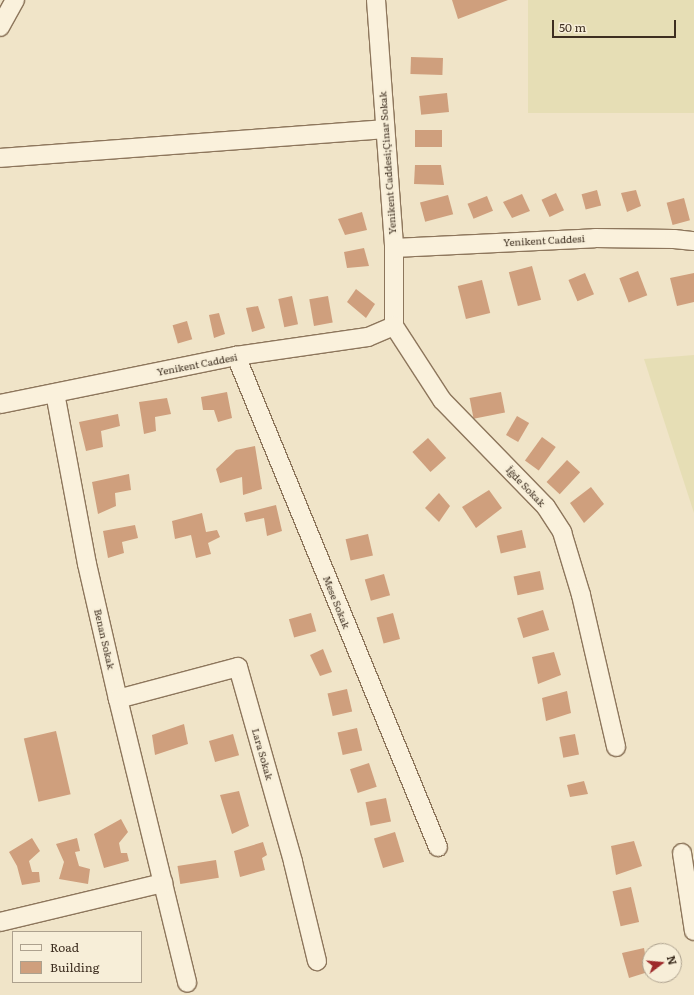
<!DOCTYPE html>
<html>
<head>
<meta charset="utf-8">
<style>
	body { margin:0 }
	#map { position:relative; width:694px; height:995px; overflow:hidden; background:#f0e4c8; font-family:Literata,serif }
	div>[style] { position:absolute }
	.farmland>* { inset:0; background:#e6deb5; transform-origin:0 0 }
	.building>* { inset:0; background:#cf9f7d; transform-origin:0 0 }
	.roads { filter:drop-shadow(1px 0 #8d765c) drop-shadow(-1px 0 #8d765c) drop-shadow(0 1px #8d765c) drop-shadow(0 -1px #8d765c) }
	.street>* { height:18px; margin:-9px; padding:0 9px; transform-origin:9px; border-radius:9px; background:#faf1dc }
	span { translate:-50% -50%; white-space:nowrap; text-align:center; line-height:1.15; -webkit-text-stroke:4px #f7eed8; paint-order:stroke }
	.street-label { font-size:10px; color:#3d2e20 }
	.legend { position:absolute; left:12px; top:931px; width:130px; height:52px; box-sizing:border-box; background:#f7eed8; border:1px solid #ada18e; margin:0; padding:5px 7px; list-style:none; font-size:12px; color:#3d2e20 }
	.legend li { display:flex; align-items:center; gap:8px; height:20px }
	.legend b { width:20px; border:1px solid #ada18e }
	.north { position:absolute; left:642px; top:943px; width:40px; height:40px; box-sizing:border-box; background:#f7eed8; border:1px solid #ada18e; border-radius:50%; rotate:74deg; font-size:11px; font-weight:700; line-height:16px; text-align:center; color:#3d2e20 }
	.north::after { content:''; display:block; margin:auto; width:14px; height:18px; background:#9e2a2b; clip-path:polygon(50% 0,100% 100%,50% 72%,0 100%) }
	.scale { position:absolute; left:552px; top:20px; width:124px; height:18px; box-sizing:border-box; border:2px solid #3d2e20; border-top:0; padding-left:5px; font-size:12px; line-height:14px; white-space:nowrap; color:#3d2e20; -webkit-text-stroke:3px #f7eed8; paint-order:stroke }
</style>
</head>
<body>
<div id="map">
	<div class="farmland">
		<div style="left:528px;top:0;width:166px;height:113px"></div>
		<div style="clip-path:polygon(694px 355px,694px 513px,644px 359px)"></div>
	</div>
	<div class="building">
		<div style="clip-path:polygon(452px 0,508px 0,458px 19px)"></div>
		<div style="left:411px;top:57px;width:32px;height:17px;rotate:2deg"></div>
		<div style="left:447px;top:93px;width:19px;height:28px;rotate:84deg"></div>
		<div style="left:415px;top:130px;width:27px;height:17px"></div>
		<div style="clip-path:polygon(415px 165px,441px 165px,444px 185px,414px 184px)"></div>
		<div style="left:597px;top:190px;width:16px;height:16px;rotate:75deg"></div>
		<div style="clip-path:polygon(636px 190px,641px 206px,627px 212px,621px 193px)"></div>
		<div style="left:556px;top:193px;width:19px;height:16px;rotate:65deg"></div>
		<div style="clip-path:polygon(522px 194px,530px 211px,512px 218px,503px 202px)"></div>
		<div style="left:448px;top:195px;width:20px;height:29px;rotate:75deg"></div>
		<div style="left:487px;top:196px;width:16px;height:21px;rotate:68deg"></div>
		<div style="left:684px;top:198px;width:23px;height:18px;rotate:75deg"></div>
		<div style="clip-path:polygon(362px 212px,367px 230px,345px 235px,338px 219px)"></div>
		<div style="clip-path:polygon(364px 248px,369px 266px,347px 268px,344px 252px)"></div>
		<div style="left:532px;top:266px;width:35px;height:24px;rotate:75deg"></div>
		<div style="left:638px;top:271px;width:26px;height:20px;rotate:69deg"></div>
		<div style="left:585px;top:273px;width:23px;height:18px;rotate:67deg"></div>
		<div style="clip-path:polygon(694px 273px,694px 302px,677px 306px,670px 278px)"></div>
		<div style="left:482px;top:280px;width:34px;height:25px;rotate:76deg"></div>
		<div style="clip-path:polygon(356px 289px,375px 304px,366px 318px,347px 302px)"></div>
		<div style="left:292px;top:296px;width:29px;height:14px;rotate:78deg"></div>
		<div style="left:328px;top:296px;width:27px;height:19px;rotate:80deg"></div>
		<div style="clip-path:polygon(258px 306px,265px 328px,252px 332px,246px 308px)"></div>
		<div style="clip-path:polygon(219px 313px,225px 334px,214px 338px,209px 315px)"></div>
		<div style="left:187px;top:321px;width:19px;height:15px;rotate:74deg"></div>
		<div style="clip-path:polygon(227px 392px,232px 418px,218px 422px,214px 410px,203px 410px,201px 397px)"></div>
		<div style="left:501px;top:392px;width:21px;height:32px;rotate:79deg"></div>
		<div style="clip-path:polygon(167px 398px,171px 414px,155px 417px,156px 431px,144px 434px,139px 402px)"></div>
		<div style="clip-path:polygon(118px 414px,120px 426px,101px 431px,103px 447px,86px 451px,79px 422px)"></div>
		<div style="left:517px;top:416px;width:14px;height:22px;rotate:30deg"></div>
		<div style="left:542px;top:437px;width:17px;height:29px;rotate:36deg"></div>
		<div style="left:428px;top:438px;width:27px;height:21px;rotate:48deg"></div>
		<div style="clip-path:polygon(255px 446px,262px 489px,243px 495px,242px 477px,220px 483px,216px 469px,236px 450px)"></div>
		<div style="left:567px;top:460px;width:18px;height:30px;rotate:43deg"></div>
		<div style="clip-path:polygon(129px 474px,131px 490px,115px 493px,116px 506px,98px 514px,92px 482px)"></div>
		<div style="clip-path:polygon(591px 487px,604px 504px,584px 523px,570px 503px)"></div>
		<div style="clip-path:polygon(489px 490px,502px 508px,476px 528px,462px 507px)"></div>
		<div style="clip-path:polygon(439px 493px,450px 506px,439px 522px,425px 508px)"></div>
		<div style="clip-path:polygon(276px 505px,282px 531px,267px 536px,264px 518px,246px 522px,244px 513px)"></div>
		<div style="clip-path:polygon(202px 513px,206px 532px,217px 530px,220px 537px,208px 543px,211px 554px,196px 558px,191px 535px,175px 539px,172px 521px)"></div>
		<div style="clip-path:polygon(135px 525px,138px 538px,122px 542px,124px 553px,108px 558px,103px 531px)"></div>
		<div style="left:522px;top:530px;width:18px;height:26px;rotate:77deg"></div>
		<div style="left:368px;top:534px;width:22px;height:23px;rotate:77deg"></div>
		<div style="left:540px;top:571px;width:19px;height:27px;rotate:78deg"></div>
		<div style="left:384px;top:574px;width:22px;height:20px;rotate:74deg"></div>
		<div style="left:543px;top:610px;width:21px;height:27px;rotate:73deg"></div>
		<div style="left:311px;top:613px;width:19px;height:23px;rotate:74deg"></div>
		<div style="left:393px;top:613px;width:27px;height:17px;rotate:75deg"></div>
		<div style="clip-path:polygon(323px 649px,332px 672px,320px 676px,310px 655px)"></div>
		<div style="clip-path:polygon(554px 652px,561px 675px,538px 684px,532px 657px)"></div>
		<div style="left:347px;top:689px;width:23px;height:20px;rotate:77deg"></div>
		<div style="clip-path:polygon(567px 691px,571px 713px,546px 721px,542px 698px)"></div>
		<div style="clip-path:polygon(184px 724px,188px 744px,155px 755px,152px 735px)"></div>
		<div style="left:357px;top:728px;width:23px;height:20px;rotate:77deg"></div>
		<div style="left:56px;top:731px;width:65px;height:33px;rotate:77deg"></div>
		<div style="left:233px;top:734px;width:22px;height:25px;rotate:74deg"></div>
		<div style="left:575px;top:734px;width:21px;height:16px;rotate:79deg"></div>
		<div style="left:369px;top:763px;width:25px;height:20px;rotate:72deg"></div>
		<div style="clip-path:polygon(584px 781px,588px 794px,570px 797px,567px 785px)"></div>
		<div style="clip-path:polygon(239px 791px,249px 826px,232px 834px,220px 795px)"></div>
		<div style="left:386px;top:798px;width:24px;height:21px;rotate:78deg"></div>
		<div style="clip-path:polygon(121px 819px,128px 832px,119px 843px,121px 853px,127px 853px,129px 861px,104px 868px,94px 834px)"></div>
		<div style="left:395px;top:832px;width:31px;height:22px;rotate:73deg"></div>
		<div style="clip-path:polygon(32px 838px,40px 851px,29px 861px,32px 872px,39px 872px,40px 882px,22px 885px,17px 866px,9px 852px)"></div>
		<div style="clip-path:polygon(77px 838px,80px 851px,75px 852px,79px 866px,90px 869px,88px 884px,59px 879px,64px 862px,56px 844px)"></div>
		<div style="clip-path:polygon(634px 841px,642px 866px,616px 875px,611px 846px)"></div>
		<div style="clip-path:polygon(263px 842px,267px 855px,262px 858px,265px 870px,240px 877px,234px 851px)"></div>
		<div style="left:216px;top:860px;width:18px;height:39px;rotate:81deg"></div>
		<div style="left:631px;top:887px;width:36px;height:19px;rotate:77deg"></div>
		<div style="clip-path:polygon(644px 948px,648px 972px,629px 978px,622px 953px)"></div>
	</div>
	<div class="roads">
		<div class="street">
			<div style="left:376px;top:0;width:249px;rotate:85.8deg"></div>
			<div style="left:394px;top:248px;width:78px;rotate:90deg"></div>
			<div style="left:0;top:27px;width:31px;rotate:-61deg"></div>
			<div style="left:0;top:158px;width:385px;rotate:-4.3deg"></div>
			<div style="left:394px;top:248px;width:201px;rotate:-2.8deg"></div>
			<div style="left:595px;top:238px;width:79px;rotate:0.7deg"></div>
			<div style="left:674px;top:239px;width:20px;rotate:6deg"></div>
			<div style="left:394px;top:326px;width:88px;rotate:57deg"></div>
			<div style="left:442px;top:400px;width:149px;rotate:45.8deg"></div>
			<div style="left:546px;top:507px;width:30px;rotate:57deg"></div>
			<div style="left:562px;top:532px;width:66px;rotate:73.2deg"></div>
			<div style="left:581px;top:595px;width:156px;rotate:77deg"></div>
			<div style="left:236px;top:356px;width:531px;rotate:67.64deg"></div>
			<div style="left:55px;top:393px;width:174px;rotate:79.4deg"></div>
			<div style="left:87px;top:564px;width:139px;rotate:77.1deg"></div>
			<div style="left:118px;top:699px;width:292px;rotate:76.3deg"></div>
			<div style="left:0;top:404px;width:241px;rotate:-11.5deg"></div>
			<div style="left:236px;top:356px;width:133px;rotate:-8.2deg"></div>
			<div style="left:368px;top:337px;width:28px;rotate:-23deg"></div>
			<div style="left:118px;top:699px;width:124px;rotate:-14.9deg"></div>
			<div style="left:238px;top:667px;width:203px;rotate:74.2deg"></div>
			<div style="left:293px;top:862px;width:102px;rotate:76.4deg"></div>
			<div style="left:682px;top:853px;width:79px;rotate:81.3deg"></div>
			<div style="left:0;top:922px;width:168px;rotate:-13.5deg"></div>
		</div>
	</div>
	<div class="street-label">
		<span style="left:387px;top:163px;rotate:-94deg">Yenikent Caddesi;Çinar Sokak</span>
		<span style="left:544px;top:240px;rotate:-3deg">Yenikent Caddesi</span>
		<span style="left:197px;top:364px;rotate:-11deg">Yenikent Caddesi</span>
		<span style="left:526px;top:486px;rotate:46deg">İĝde Sokak</span>
		<span style="left:337px;top:602px;rotate:68deg">Mese Sokak</span>
		<span style="left:105px;top:639px;rotate:77deg">Benan Sokak</span>
		<span style="left:263px;top:754px;rotate:74deg">Lara Sokak</span>
	</div>
	<ul class="legend">
	<li><b style="height:5px;background:#faf1dc"></b>Road</li>
	<li><b style="height:11px;background:#cf9f7d"></b>Building</li>
	</ul>
	<div class="north">N</div>
	<div class="scale">50 m</div>
</div>
</body>
</html>
